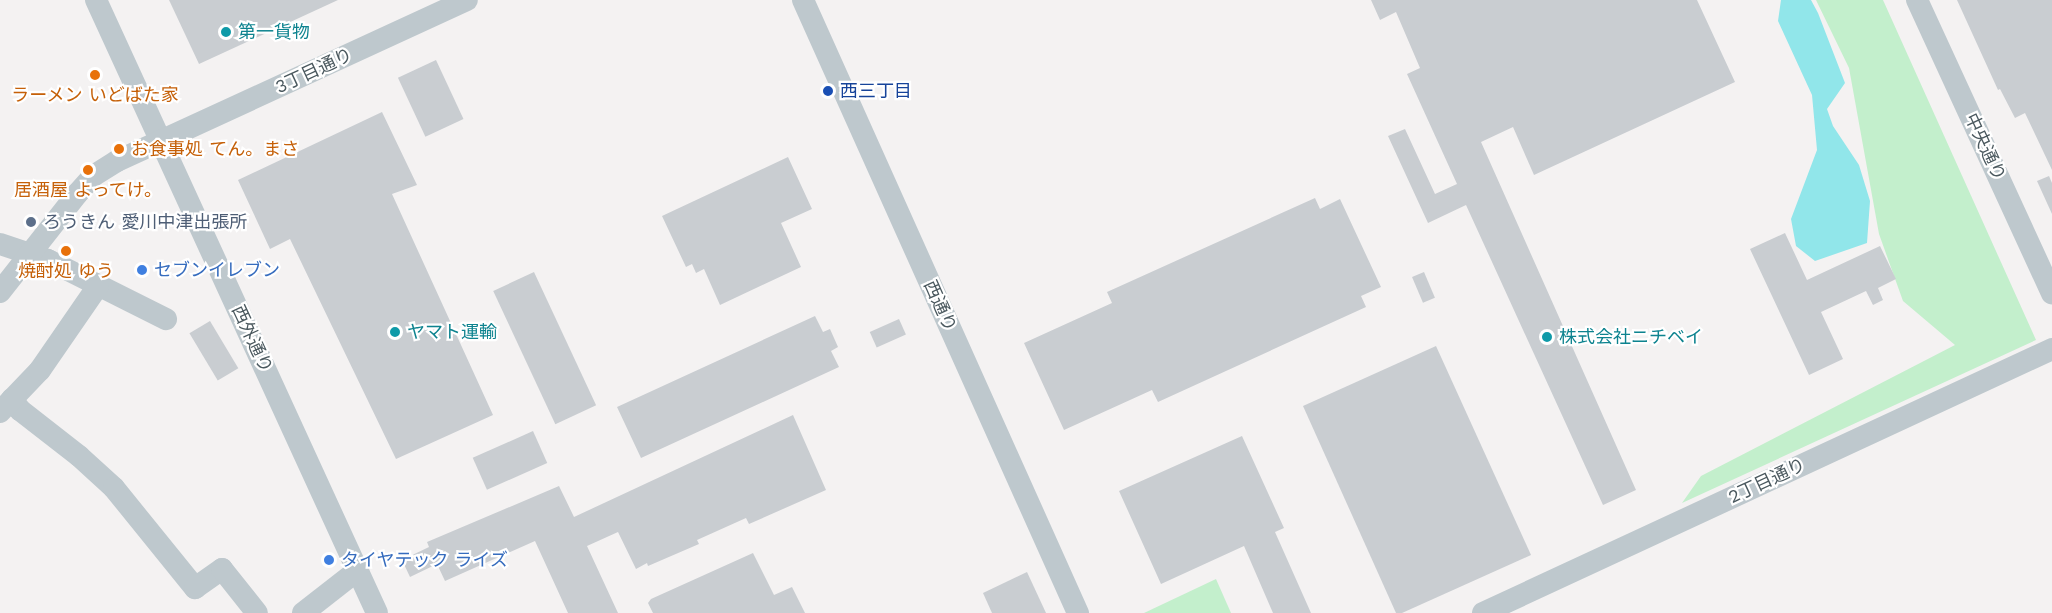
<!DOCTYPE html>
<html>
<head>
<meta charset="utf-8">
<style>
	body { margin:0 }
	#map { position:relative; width:2052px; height:613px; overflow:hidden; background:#f4f2f2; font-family:"Work Sans","Noto Sans JP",sans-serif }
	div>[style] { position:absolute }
	.green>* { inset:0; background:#c3efcc }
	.water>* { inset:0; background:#91e6ea }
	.building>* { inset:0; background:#c9cdd1; transform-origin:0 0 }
	.minor>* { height:22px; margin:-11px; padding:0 11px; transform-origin:11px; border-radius:11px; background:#bec8cd }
	.dots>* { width:16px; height:16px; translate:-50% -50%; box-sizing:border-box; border:3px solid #fff; border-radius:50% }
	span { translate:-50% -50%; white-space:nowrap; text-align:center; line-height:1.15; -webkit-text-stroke:4.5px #fff; paint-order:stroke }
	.culture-label { font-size:18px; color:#0d838f }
	.left { translate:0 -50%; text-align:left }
	.street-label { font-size:18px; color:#4a585e }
	.transit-label { font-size:18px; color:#164399 }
	.food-label { font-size:18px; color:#c56008 }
	.service-label { font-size:18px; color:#4e5e75 }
	.shop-label { font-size:18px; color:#366cbe }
</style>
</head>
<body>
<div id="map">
	<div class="green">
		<div style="clip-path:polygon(1816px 0,1883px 0,2036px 340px,1682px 503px,1701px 476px,1955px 345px,1903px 301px,1879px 234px,1849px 68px)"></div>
		<div style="clip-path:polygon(1216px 579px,1231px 613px,1144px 613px)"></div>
	</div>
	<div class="water">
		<div style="clip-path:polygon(1781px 0,1811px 0,1818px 13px,1845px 83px,1827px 109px,1833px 126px,1859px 165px,1870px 201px,1867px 243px,1815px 261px,1796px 246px,1791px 219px,1817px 150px,1812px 95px,1778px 21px)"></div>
	</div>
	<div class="building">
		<div style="clip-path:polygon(169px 0,338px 0,199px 64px)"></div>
		<div style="clip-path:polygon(1371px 0,1697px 0,1735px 82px,1534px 175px,1513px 127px,1481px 142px,1636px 490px,1603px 505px,1466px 205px,1428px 223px,1388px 136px,1405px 129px,1435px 194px,1457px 184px,1407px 74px,1420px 68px,1396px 12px,1380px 20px)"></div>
		<div style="clip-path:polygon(1957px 0,2052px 0,2052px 170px,2025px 113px,2015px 118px,2000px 89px,1998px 90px)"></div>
		<div style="left:436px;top:60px;width:65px;height:42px;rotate:65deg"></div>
		<div style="clip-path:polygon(382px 112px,417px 185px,392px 194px,493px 415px,396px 459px,290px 239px,270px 249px,238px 180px)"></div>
		<div style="clip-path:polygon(788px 157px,812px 209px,781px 223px,801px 267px,720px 305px,704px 269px,696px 273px,692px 264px,686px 267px,662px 216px)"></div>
		<div style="clip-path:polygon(2049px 176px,2052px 183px,2052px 214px,2037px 181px)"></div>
		<div style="clip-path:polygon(1315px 198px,1320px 209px,1340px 199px,1381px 287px,1361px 296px,1366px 307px,1158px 402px,1152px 390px,1064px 430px,1024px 343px,1112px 303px,1107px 292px)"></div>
		<div style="clip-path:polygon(1785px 233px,1807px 280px,1880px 246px,1896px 279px,1878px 288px,1883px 300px,1873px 305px,1866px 291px,1821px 312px,1843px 359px,1809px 375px,1750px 249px)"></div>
		<div style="left:534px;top:272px;width:147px;height:45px;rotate:65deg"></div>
		<div style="left:1424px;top:272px;width:28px;height:13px;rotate:67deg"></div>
		<div style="clip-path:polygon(815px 316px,823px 332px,830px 329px,838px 347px,831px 351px,839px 367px,641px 458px,617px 407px)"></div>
		<div style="left:899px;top:319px;width:17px;height:32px;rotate:66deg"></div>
		<div style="left:210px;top:321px;width:55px;height:24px;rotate:59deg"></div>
		<div style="clip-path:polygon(1436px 346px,1531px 555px,1402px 613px,1396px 613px,1303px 406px)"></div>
		<div style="clip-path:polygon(793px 415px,826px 490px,749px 524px,746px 518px,697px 540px,699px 544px,648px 566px,647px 563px,636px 569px,618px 532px,587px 546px,618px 613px,568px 613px,535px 541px,445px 581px,437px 564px,410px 577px,402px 560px,429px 547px,427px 542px,559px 486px,574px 517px)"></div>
		<div style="left:533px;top:431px;width:35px;height:66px;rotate:66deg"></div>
		<div style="clip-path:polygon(1242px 436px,1284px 528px,1275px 532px,1311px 613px,1273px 613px,1244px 546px,1161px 584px,1119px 491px)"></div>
		<div style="clip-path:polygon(753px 553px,774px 595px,792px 587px,805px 613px,653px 613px,648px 603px,651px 599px)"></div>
		<div style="clip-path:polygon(1027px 572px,1046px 613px,992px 613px,983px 593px)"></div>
	</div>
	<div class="minor">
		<div style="left:96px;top:0;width:674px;rotate:65.37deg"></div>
		<div style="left:803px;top:0;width:672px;rotate:65.84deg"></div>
		<div style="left:1917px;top:0;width:323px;rotate:65.3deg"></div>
		<div style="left:0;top:244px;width:51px;rotate:18.4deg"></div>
		<div style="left:48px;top:260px;width:132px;rotate:26.6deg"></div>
		<div style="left:0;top:292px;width:125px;rotate:-51.8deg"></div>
		<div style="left:77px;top:194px;width:24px;rotate:-48deg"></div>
		<div style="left:93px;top:176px;width:28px;rotate:-32deg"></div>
		<div style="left:117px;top:161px;width:385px;rotate:-24.7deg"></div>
		<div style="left:12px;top:399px;width:14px;rotate:54deg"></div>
		<div style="left:20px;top:410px;width:75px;rotate:37.9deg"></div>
		<div style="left:79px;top:456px;width:47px;rotate:42.4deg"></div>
		<div style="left:114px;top:488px;width:129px;rotate:51deg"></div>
		<div style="left:195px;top:588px;width:33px;rotate:-35deg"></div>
		<div style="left:222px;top:569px;width:56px;rotate:51.5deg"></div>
		<div style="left:0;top:412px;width:58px;rotate:-46.4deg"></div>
		<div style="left:40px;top:370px;width:102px;rotate:-55.4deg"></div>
		<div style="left:303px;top:613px;width:70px;rotate:-38deg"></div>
		<div style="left:1483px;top:613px;width:627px;rotate:-24.89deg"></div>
	</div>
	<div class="dots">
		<div style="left:226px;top:32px;background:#0f9aa8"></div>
		<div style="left:95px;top:75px;background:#e8710a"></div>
		<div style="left:828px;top:91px;background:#1a4fb4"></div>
		<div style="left:119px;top:149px;background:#e8710a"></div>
		<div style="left:88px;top:170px;background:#e8710a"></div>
		<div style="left:31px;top:222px;background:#5c6f8a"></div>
		<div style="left:66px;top:251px;background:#e8710a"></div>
		<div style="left:142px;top:270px;background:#3f7fe0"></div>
		<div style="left:395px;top:332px;background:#0f9aa8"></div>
		<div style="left:1547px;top:337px;background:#0f9aa8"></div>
		<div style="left:329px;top:560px;background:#3f7fe0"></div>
	</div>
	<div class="culture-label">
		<span class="left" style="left:238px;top:32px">第一貨物</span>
		<span class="left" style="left:407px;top:332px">ヤマト運輸</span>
		<span class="left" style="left:1559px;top:337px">株式会社ニチベイ</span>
	</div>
	<div class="street-label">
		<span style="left:314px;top:71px;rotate:-25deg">3丁目通り</span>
		<span style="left:1985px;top:147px;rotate:65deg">中央通り</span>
		<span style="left:940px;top:306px;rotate:66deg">西通り</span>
		<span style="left:252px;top:339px;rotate:65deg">西外通り</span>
		<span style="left:1767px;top:481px;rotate:-25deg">2丁目通り</span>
	</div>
	<div class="transit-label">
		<span class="left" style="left:840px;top:91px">西三丁目</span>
	</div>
	<div class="food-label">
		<span style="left:95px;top:95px">ラーメン いどばた家</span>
		<span class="left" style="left:131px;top:149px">お食事処 てん。まさ</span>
		<span style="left:88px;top:190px">居酒屋 よってけ。</span>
		<span style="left:66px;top:271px">焼酎処 ゆう</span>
	</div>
	<div class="service-label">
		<span class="left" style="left:43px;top:222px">ろうきん 愛川中津出張所</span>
	</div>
	<div class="shop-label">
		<span class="left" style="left:154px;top:270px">セブンイレブン</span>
		<span class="left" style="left:341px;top:560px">タイヤテック ライズ</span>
	</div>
</div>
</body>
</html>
